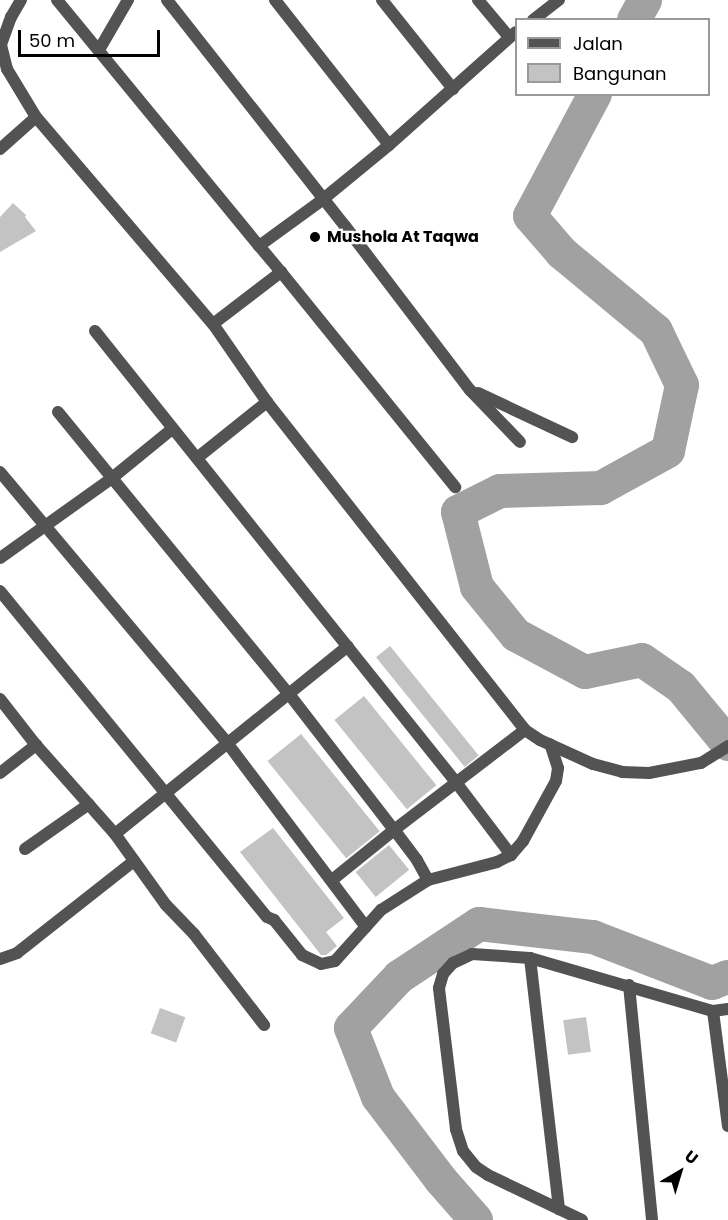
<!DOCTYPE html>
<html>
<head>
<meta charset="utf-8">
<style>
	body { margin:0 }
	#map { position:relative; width:728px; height:1220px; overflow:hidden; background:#fff; font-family:Poppins,sans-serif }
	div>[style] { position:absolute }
	.river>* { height:34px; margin:-17px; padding:0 17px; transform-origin:17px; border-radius:17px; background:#a1a1a1 }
	.building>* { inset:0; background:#c3c3c3; transform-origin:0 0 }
	.minor>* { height:12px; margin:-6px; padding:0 6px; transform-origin:6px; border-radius:6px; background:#535353 }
	.dots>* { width:16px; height:16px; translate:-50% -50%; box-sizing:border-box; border:3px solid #fff; border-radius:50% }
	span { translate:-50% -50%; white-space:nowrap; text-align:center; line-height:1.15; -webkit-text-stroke:4.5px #fff; paint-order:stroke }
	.poi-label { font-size:16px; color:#000; font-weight:700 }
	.left { translate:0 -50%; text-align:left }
	.legend { position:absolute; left:515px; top:18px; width:195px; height:78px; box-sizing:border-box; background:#fff; border:2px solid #999; margin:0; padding:8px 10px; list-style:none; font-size:18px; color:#000 }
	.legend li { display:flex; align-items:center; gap:12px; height:30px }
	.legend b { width:30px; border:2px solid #999 }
	.north { position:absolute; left:650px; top:1142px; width:60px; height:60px; -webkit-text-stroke:4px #fff; paint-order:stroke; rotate:38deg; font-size:16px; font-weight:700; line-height:24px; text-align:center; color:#000 }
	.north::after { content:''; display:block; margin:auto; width:21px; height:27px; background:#000; clip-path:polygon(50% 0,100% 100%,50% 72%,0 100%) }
	.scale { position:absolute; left:18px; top:30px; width:142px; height:27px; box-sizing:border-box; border:3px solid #000; border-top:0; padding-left:8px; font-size:18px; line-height:21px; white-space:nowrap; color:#000; -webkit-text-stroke:4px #fff; paint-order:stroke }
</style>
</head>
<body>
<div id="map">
	<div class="river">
		<div style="left:634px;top:20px;width:23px;rotate:-61deg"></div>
		<div style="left:595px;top:94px;width:138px;rotate:118deg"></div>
		<div style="left:530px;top:216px;width:49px;rotate:49.1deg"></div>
		<div style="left:562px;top:253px;width:122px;rotate:39.7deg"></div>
		<div style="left:656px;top:331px;width:60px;rotate:64.3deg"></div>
		<div style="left:682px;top:385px;width:67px;rotate:102deg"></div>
		<div style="left:668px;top:451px;width:77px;rotate:151.1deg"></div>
		<div style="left:601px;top:488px;width:101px;rotate:178.3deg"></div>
		<div style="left:500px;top:491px;width:47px;rotate:153.4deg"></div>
		<div style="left:458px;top:512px;width:77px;rotate:75.8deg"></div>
		<div style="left:477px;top:587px;width:62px;rotate:50.9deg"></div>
		<div style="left:516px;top:635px;width:78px;rotate:28.2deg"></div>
		<div style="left:585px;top:672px;width:58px;rotate:-11.9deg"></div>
		<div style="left:642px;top:660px;width:47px;rotate:34.7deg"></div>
		<div style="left:681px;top:687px;width:74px;rotate:50.5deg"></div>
		<div style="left:476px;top:1220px;width:53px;rotate:-131.2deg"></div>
		<div style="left:441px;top:1180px;width:104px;rotate:-127.2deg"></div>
		<div style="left:378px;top:1097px;width:74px;rotate:-111.4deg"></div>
		<div style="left:351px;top:1028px;width:70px;rotate:-46.7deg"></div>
		<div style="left:399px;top:977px;width:96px;rotate:-33.5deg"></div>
		<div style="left:479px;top:924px;width:115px;rotate:6.5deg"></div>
		<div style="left:593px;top:937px;width:128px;rotate:21.1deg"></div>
		<div style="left:712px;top:983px;width:17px;rotate:-21deg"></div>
	</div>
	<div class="building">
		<div style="clip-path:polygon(13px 203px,26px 215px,25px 217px,36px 231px,0 252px,0 217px)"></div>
		<div style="left:390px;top:646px;width:141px;height:18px;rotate:51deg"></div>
		<div style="left:364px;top:696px;width:115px;height:38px;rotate:51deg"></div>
		<div style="left:301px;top:734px;width:125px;height:43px;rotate:51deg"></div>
		<div style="clip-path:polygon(273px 828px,344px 918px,326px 932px,337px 946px,326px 955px,321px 955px,240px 852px)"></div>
		<div style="left:389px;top:845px;width:32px;height:43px;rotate:51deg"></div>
		<div style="left:160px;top:1008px;width:27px;height:27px;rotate:20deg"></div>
		<div style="left:586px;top:1017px;width:35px;height:23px;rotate:82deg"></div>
	</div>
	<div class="minor">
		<div style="left:21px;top:0;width:20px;rotate:120deg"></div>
		<div style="left:11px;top:17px;width:30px;rotate:110deg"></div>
		<div style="left:1px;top:45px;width:25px;rotate:76deg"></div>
		<div style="left:7px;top:69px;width:56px;rotate:58.9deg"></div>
		<div style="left:36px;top:117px;width:272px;rotate:49.5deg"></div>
		<div style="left:57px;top:0;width:318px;rotate:50.6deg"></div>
		<div style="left:167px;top:0;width:288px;rotate:51.8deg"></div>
		<div style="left:345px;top:226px;width:206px;rotate:52.7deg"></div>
		<div style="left:470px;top:390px;width:72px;rotate:46.1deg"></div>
		<div style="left:275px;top:0;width:184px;rotate:51.8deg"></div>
		<div style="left:382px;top:0;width:114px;rotate:51.4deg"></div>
		<div style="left:478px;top:0;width:48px;rotate:50deg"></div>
		<div style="left:533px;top:20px;width:33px;rotate:-38deg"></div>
		<div style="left:99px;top:50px;width:58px;rotate:-59.9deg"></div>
		<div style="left:0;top:149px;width:48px;rotate:-41.6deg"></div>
		<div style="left:281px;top:272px;width:277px;rotate:51deg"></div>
		<div style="left:95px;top:331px;width:576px;rotate:51.34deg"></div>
		<div style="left:455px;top:781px;width:93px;rotate:52.9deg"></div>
		<div style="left:478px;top:393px;width:104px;rotate:25.1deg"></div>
		<div style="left:267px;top:402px;width:95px;rotate:-124.7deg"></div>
		<div style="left:213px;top:324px;width:86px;rotate:-37.4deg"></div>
		<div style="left:281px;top:272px;width:34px;rotate:-130deg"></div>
		<div style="left:259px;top:246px;width:78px;rotate:-36.1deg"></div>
		<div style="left:322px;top:200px;width:87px;rotate:-39.4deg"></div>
		<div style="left:389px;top:145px;width:170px;rotate:-41.7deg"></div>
		<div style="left:58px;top:412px;width:365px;rotate:50.7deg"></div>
		<div style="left:289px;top:694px;width:172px;rotate:52.3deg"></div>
		<div style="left:394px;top:830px;width:165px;rotate:-37.4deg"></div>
		<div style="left:197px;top:458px;width:90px;rotate:-38.7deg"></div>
		<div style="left:267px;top:402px;width:417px;rotate:51.8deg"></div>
		<div style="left:525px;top:730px;width:18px;rotate:34deg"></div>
		<div style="left:540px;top:740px;width:58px;rotate:24.4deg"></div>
		<div style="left:593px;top:764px;width:30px;rotate:15deg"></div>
		<div style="left:622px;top:772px;width:27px;rotate:2deg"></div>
		<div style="left:649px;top:773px;width:53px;rotate:-10.9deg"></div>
		<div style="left:701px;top:763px;width:32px;rotate:-32deg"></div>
		<div style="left:0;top:472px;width:355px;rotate:50deg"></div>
		<div style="left:228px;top:744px;width:229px;rotate:53deg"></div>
		<div style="left:0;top:558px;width:138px;rotate:-35.5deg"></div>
		<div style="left:112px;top:478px;width:77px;rotate:-39.2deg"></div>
		<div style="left:0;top:591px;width:421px;rotate:50.7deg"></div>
		<div style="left:267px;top:917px;width:8px;rotate:23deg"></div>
		<div style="left:274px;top:920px;width:45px;rotate:51.3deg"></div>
		<div style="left:302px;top:955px;width:21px;rotate:25deg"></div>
		<div style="left:321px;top:964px;width:14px;rotate:-12deg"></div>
		<div style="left:335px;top:961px;width:69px;rotate:-48deg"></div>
		<div style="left:381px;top:910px;width:56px;rotate:-32.6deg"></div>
		<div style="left:428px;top:880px;width:23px;rotate:-119deg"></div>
		<div style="left:417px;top:860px;width:38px;rotate:-127deg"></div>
		<div style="left:394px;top:830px;width:80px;rotate:141.1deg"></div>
		<div style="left:0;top:699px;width:58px;rotate:52deg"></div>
		<div style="left:36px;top:745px;width:119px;rotate:48.4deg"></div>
		<div style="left:115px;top:834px;width:87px;rotate:54.3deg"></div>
		<div style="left:166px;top:905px;width:40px;rotate:46deg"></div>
		<div style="left:194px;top:934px;width:115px;rotate:52.4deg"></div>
		<div style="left:0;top:773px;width:46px;rotate:-37.9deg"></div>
		<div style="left:115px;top:834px;width:299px;rotate:-38.9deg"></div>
		<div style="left:25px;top:849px;width:78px;rotate:-35.1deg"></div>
		<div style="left:428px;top:880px;width:71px;rotate:-14.6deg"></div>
		<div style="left:497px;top:862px;width:16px;rotate:-27deg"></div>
		<div style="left:511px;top:855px;width:18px;rotate:-49deg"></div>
		<div style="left:523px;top:841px;width:68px;rotate:-61.2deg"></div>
		<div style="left:556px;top:781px;width:13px;rotate:-81deg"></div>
		<div style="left:558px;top:768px;width:25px;rotate:-108deg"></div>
		<div style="left:530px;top:958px;width:253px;rotate:83.4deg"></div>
		<div style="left:0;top:959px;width:18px;rotate:-19deg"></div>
		<div style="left:17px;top:953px;width:149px;rotate:-38.2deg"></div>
		<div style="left:629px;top:985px;width:236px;rotate:84.4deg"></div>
		<div style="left:713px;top:1011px;width:116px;rotate:82.6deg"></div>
		<div style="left:582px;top:1220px;width:104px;rotate:-154.4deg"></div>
		<div style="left:488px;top:1175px;width:14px;rotate:-146deg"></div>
		<div style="left:476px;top:1167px;width:21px;rotate:-129deg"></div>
		<div style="left:463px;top:1151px;width:23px;rotate:-108deg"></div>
		<div style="left:456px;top:1129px;width:142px;rotate:-96.9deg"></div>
		<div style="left:439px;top:988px;width:15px;rotate:-74deg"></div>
		<div style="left:443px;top:974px;width:15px;rotate:-48deg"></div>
		<div style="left:453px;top:963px;width:21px;rotate:-25deg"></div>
		<div style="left:472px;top:954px;width:58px;rotate:3.9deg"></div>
		<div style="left:530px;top:958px;width:191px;rotate:16.2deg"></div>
		<div style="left:713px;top:1011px;width:15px;rotate:-8deg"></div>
	</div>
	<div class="dots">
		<div style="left:315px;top:237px;background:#000"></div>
	</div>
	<div class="poi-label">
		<span class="left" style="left:327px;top:237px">Mushola At Taqwa</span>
	</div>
	<ul class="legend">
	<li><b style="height:8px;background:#535353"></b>Jalan</li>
	<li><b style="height:16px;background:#c3c3c3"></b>Bangunan</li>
	</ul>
	<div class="north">U</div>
	<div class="scale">50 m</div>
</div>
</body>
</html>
